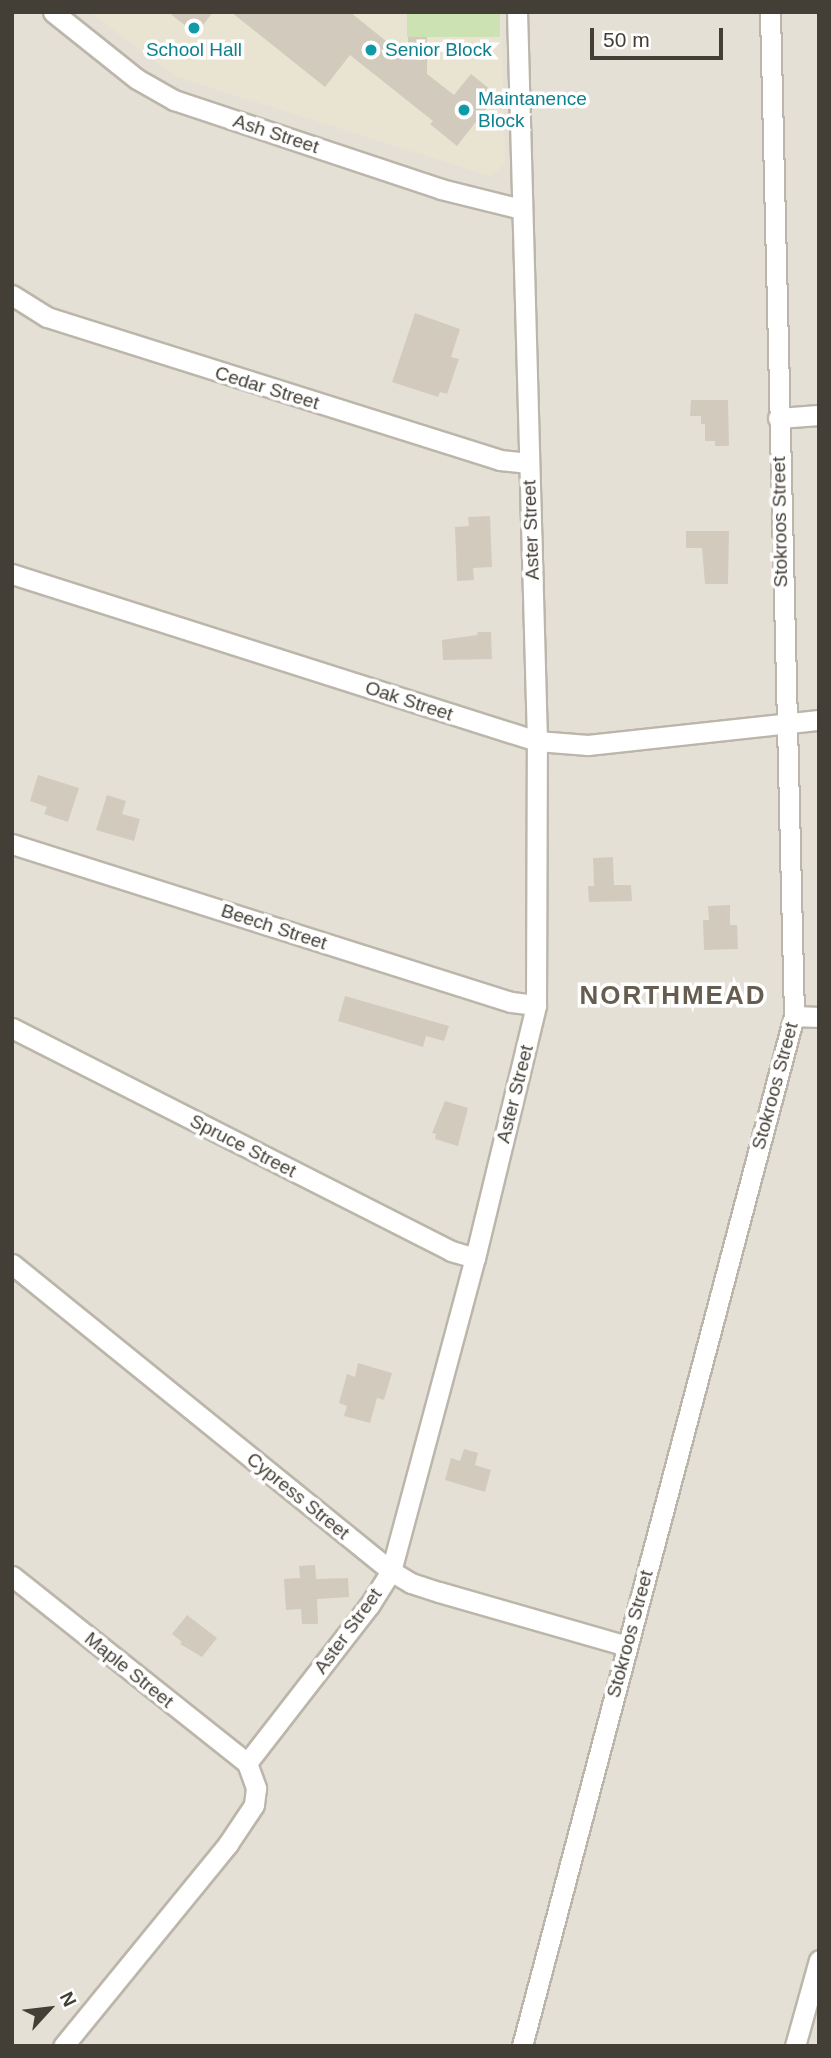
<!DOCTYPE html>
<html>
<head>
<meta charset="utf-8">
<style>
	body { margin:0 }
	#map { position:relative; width:831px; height:2058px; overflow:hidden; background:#f2efe7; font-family:Arial,sans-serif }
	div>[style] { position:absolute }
	.residential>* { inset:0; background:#e5e0d5; transform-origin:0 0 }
	.education>* { inset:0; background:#e9e3d2 }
	.green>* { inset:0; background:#cce2b3; transform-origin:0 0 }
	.building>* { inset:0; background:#d2cabd }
	.roads { filter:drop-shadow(2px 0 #bcb6aa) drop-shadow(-2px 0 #bcb6aa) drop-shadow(0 2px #bcb6aa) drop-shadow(0 -2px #bcb6aa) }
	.street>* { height:19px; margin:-9.5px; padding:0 9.5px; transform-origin:9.5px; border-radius:9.5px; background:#fff }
	.dots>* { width:19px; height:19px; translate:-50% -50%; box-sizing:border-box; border:4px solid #fff; border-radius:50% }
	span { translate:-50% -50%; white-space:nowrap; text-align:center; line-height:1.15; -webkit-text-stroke:7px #fff; paint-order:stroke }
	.culture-label { font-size:19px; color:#0d838f }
	.left { translate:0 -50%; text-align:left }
	.street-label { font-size:19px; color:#443f36 }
	.district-label { font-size:26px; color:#665d4f; font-weight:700; letter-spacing:2px }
	.frame { position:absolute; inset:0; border:14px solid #443f36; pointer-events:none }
	.north { position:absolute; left:14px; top:1974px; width:70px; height:70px; -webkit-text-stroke:5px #fff; paint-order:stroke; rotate:63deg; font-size:19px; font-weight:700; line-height:28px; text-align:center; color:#443f36 }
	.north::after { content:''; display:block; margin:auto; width:24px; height:32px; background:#443f36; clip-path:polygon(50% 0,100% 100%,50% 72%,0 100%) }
	.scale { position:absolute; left:590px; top:28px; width:133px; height:32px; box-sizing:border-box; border:4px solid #443f36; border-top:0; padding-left:9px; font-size:21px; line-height:24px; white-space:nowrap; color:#443f36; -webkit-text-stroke:5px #fff; paint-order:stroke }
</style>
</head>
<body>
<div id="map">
	<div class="residential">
		<div style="left:12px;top:12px;width:807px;height:2034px"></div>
	</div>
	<div class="education">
		<div style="clip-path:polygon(89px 12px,501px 12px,505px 164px,490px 176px,177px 77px)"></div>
	</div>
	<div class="green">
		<div style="left:407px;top:12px;width:93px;height:25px"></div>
	</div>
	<div class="building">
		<div style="clip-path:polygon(168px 12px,213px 12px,196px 34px)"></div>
		<div style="clip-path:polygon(231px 12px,350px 12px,408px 59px,408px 37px,427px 37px,427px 74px,454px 95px,471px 74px,497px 95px,457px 146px,430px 124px,433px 121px,350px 55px,325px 87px)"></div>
		<div style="clip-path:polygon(415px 313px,460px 329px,451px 357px,459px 359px,447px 394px,440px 392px,438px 397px,392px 382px)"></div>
		<div style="clip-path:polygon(691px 400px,728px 400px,729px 446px,715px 446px,715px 441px,705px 441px,705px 424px,701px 424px,701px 416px,690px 416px)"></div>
		<div style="clip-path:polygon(490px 516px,492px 567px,473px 568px,474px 580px,457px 581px,455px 527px,469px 526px,468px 517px)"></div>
		<div style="clip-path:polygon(686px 531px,729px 531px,728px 584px,705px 584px,702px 548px,686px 548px)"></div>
		<div style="clip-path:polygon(478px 632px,491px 632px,492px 659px,443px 660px,442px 640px,477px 635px)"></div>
		<div style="clip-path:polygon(38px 775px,79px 788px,68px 822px,44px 814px,47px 807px,30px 801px)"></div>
		<div style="clip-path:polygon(107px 795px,126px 801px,122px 814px,140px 819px,134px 841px,96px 830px)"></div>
		<div style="clip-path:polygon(613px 857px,614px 885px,631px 885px,632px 901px,589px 902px,588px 886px,594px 886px,593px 858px)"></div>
		<div style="clip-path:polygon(730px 905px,730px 925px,737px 925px,738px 949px,704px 950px,703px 920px,709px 920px,708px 906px)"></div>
		<div style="clip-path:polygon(345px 996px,449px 1026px,444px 1041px,426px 1036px,423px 1047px,338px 1021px)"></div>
		<div style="clip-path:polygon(445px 1101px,468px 1108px,458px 1146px,435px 1139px,436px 1134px,432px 1133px)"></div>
		<div style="clip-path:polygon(358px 1363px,392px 1373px,384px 1400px,377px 1398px,370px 1423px,344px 1416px,347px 1406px,339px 1403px,347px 1374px,355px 1377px)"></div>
		<div style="clip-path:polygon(464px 1449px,478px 1453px,475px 1465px,491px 1470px,485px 1492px,445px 1480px,451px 1458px,460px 1461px)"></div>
		<div style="clip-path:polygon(315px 1565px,316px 1579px,348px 1578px,349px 1597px,317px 1599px,318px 1624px,302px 1624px,301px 1609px,286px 1610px,284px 1579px,300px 1578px,299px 1566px)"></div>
		<div style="clip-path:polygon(187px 1615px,217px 1638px,202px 1657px,180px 1644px,182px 1642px,172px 1634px)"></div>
	</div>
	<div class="roads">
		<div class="street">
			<div style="left:53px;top:12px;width:107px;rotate:38.6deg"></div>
			<div style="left:137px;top:79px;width:43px;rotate:29.6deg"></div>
			<div style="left:174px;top:100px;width:281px;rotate:18.4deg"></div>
			<div style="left:441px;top:189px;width:82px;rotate:14deg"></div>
			<div style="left:12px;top:295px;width:41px;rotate:32.2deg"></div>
			<div style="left:47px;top:317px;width:475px;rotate:17.5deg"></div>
			<div style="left:500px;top:460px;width:29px;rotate:6deg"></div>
			<div style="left:778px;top:418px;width:41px;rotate:-4.2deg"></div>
			<div style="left:12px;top:574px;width:551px;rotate:17.65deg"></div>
			<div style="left:537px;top:741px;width:51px;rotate:4.5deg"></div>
			<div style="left:588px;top:745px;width:232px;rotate:-6.2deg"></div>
			<div style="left:12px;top:844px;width:523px;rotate:17.57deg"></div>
			<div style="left:511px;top:1002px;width:25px;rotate:7deg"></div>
			<div style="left:794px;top:1016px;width:25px;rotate:2deg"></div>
			<div style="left:12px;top:1028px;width:492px;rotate:26.9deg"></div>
			<div style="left:451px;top:1251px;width:25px;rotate:16deg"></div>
			<div style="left:12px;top:1264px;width:488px;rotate:39deg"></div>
			<div style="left:391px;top:1571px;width:23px;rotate:31deg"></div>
			<div style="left:411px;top:1583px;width:29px;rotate:18deg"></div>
			<div style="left:439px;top:1592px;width:196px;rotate:16deg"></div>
			<div style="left:12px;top:1576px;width:300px;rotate:38.5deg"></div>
			<div style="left:247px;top:1763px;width:27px;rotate:70deg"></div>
			<div style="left:256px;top:1788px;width:17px;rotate:97deg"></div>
			<div style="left:254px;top:1805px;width:47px;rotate:123.7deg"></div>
			<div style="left:228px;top:1844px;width:261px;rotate:129.2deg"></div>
			<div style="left:247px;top:1763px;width:199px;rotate:-52.2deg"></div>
			<div style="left:369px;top:1606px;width:41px;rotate:-57.8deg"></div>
			<div style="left:391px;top:1571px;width:324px;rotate:-75deg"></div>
			<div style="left:475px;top:1258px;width:260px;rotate:-76.4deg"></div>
			<div style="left:536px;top:1005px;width:264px;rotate:-89.8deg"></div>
			<div style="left:537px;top:741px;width:729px;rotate:-91.57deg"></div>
			<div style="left:522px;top:2046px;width:1065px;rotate:-75.21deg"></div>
			<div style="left:794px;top:1016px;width:1004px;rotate:-91.37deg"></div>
			<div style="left:795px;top:2046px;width:89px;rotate:-74.4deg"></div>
		</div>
	</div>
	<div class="dots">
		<div style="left:194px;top:28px;background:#0f9aa8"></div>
		<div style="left:371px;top:50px;background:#0f9aa8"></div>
		<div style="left:464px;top:110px;background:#0f9aa8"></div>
	</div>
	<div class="culture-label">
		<span style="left:194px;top:50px">School Hall</span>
		<span class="left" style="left:385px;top:50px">Senior Block</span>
		<span class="left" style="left:478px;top:110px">Maintanence<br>Block</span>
	</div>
	<div class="street-label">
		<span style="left:276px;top:134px;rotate:18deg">Ash Street</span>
		<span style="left:267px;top:388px;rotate:17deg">Cedar Street</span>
		<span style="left:780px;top:522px;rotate:-91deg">Stokroos Street</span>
		<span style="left:531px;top:530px;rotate:-92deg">Aster Street</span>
		<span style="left:409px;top:701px;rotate:18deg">Oak Street</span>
		<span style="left:274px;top:927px;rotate:18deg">Beech Street</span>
		<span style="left:775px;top:1086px;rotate:-75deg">Stokroos Street</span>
		<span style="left:515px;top:1094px;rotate:-76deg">Aster Street</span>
		<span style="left:243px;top:1146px;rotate:27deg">Spruce Street</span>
		<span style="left:298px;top:1496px;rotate:39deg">Cypress Street</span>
		<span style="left:348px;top:1631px;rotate:-54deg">Aster Street</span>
		<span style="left:630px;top:1634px;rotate:-75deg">Stokroos Street</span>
		<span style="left:129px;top:1670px;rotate:39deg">Maple Street</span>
	</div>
	<div class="district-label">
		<span style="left:673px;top:996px">NORTHMEAD</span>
	</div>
	<div class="frame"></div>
	<div class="north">N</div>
	<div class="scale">50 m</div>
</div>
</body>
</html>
